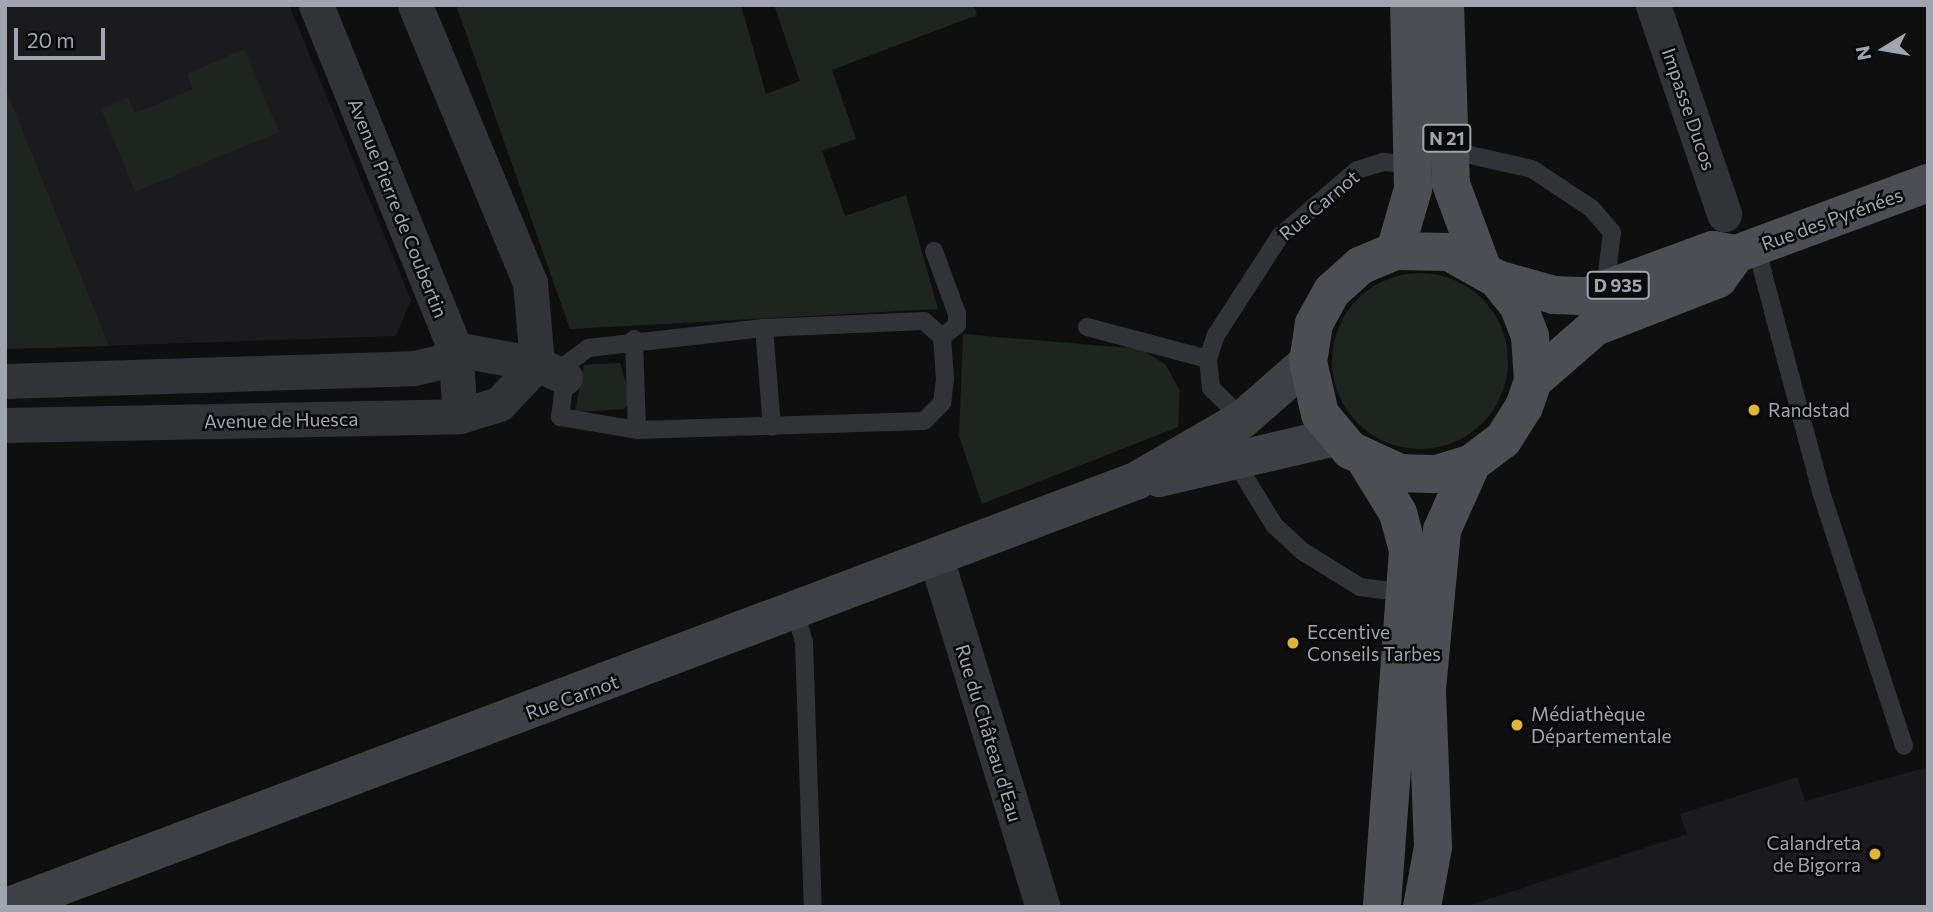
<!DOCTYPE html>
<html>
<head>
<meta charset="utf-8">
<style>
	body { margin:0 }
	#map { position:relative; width:1933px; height:912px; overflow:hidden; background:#0f0f10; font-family:Commissioner,sans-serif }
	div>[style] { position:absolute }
	.built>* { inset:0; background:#1b1b1d }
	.green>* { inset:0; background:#1e241f }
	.round { border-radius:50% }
	.service>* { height:18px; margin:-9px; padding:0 9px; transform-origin:9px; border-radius:9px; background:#323337 }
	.minor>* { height:35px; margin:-17.5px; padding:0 17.5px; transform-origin:17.5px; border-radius:17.5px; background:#323337 }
	.secondary>* { height:38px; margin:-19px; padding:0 19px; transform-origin:19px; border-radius:19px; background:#3f4045 }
	.primary>* { height:38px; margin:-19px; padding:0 19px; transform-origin:19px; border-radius:19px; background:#4d4e54 }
	.dots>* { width:19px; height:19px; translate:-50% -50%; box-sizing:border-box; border:4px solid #0a0a0b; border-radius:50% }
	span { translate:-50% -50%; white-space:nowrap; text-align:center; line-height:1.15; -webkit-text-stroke:5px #0a0a0b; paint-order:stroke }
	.shield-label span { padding:2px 5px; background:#0a0a0b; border:2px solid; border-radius:5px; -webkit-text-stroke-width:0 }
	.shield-label { font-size:18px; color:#a1a5b0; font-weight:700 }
	.street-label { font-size:19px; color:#a1a5b0 }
	.poi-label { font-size:19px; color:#a1a5b0 }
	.left { translate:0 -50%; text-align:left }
	.right { translate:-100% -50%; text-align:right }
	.frame { position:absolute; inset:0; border:7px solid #a1a5b0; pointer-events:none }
	.north { position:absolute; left:1849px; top:14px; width:70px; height:70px; -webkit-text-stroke:5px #0a0a0b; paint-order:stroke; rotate:259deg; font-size:19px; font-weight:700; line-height:28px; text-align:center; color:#a1a5b0 }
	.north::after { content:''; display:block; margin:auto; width:24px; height:32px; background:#a1a5b0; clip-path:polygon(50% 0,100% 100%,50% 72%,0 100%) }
	.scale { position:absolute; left:14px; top:28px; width:91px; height:32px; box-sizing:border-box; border:4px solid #a1a5b0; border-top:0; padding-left:9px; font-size:21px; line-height:24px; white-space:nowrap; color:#a1a5b0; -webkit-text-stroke:5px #0a0a0b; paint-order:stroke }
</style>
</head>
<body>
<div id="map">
	<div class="built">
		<div style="clip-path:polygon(5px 5px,289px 5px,411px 300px,396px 336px,5px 349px)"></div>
		<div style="clip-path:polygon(1928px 767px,1928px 907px,1465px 907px,1687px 834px,1680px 814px,1797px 777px,1805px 801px)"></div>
	</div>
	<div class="green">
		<div style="clip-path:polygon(456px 5px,741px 5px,766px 94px,800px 81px,774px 5px,974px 5px,977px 15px,832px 70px,856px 139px,822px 151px,845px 216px,906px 195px,938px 309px,570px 329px)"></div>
		<div style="clip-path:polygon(244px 49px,279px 132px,135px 192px,101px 109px,128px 97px,135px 113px,193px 89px,187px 74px)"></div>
		<div style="clip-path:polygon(5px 87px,109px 346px,5px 349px)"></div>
		<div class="round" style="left:1332px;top:273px;width:176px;height:176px"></div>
		<div style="clip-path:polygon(963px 334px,1141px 349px,1166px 365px,1180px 391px,1178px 427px,982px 504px,959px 436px)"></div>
		<div style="clip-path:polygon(620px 363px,632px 401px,624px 409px,575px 412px,584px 365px)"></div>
	</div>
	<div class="service">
		<div style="left:1448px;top:150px;width:86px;rotate:12.7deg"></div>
		<div style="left:1532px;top:169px;width:71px;rotate:33.5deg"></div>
		<div style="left:1591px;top:208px;width:32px;rotate:49deg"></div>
		<div style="left:1612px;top:232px;width:58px;rotate:96.9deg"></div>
		<div style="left:1756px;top:247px;width:253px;rotate:75.1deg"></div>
		<div style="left:1821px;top:492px;width:267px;rotate:71.9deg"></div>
		<div style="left:934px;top:251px;width:67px;rotate:69.9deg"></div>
		<div style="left:957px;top:314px;width:11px;rotate:90deg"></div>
		<div style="left:957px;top:325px;width:19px;rotate:141deg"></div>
		<div style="left:924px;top:321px;width:24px;rotate:42deg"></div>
		<div style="left:942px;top:337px;width:42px;rotate:85.9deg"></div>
		<div style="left:945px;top:379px;width:24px;rotate:97deg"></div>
		<div style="left:942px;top:403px;width:25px;rotate:135deg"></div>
		<div style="left:924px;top:421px;width:287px;rotate:178.2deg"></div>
		<div style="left:637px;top:430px;width:78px;rotate:-170.4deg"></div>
		<div style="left:560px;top:417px;width:53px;rotate:-82.5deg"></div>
		<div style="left:567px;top:364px;width:26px;rotate:-37deg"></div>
		<div style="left:588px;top:348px;width:177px;rotate:-6.5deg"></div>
		<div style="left:764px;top:328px;width:160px;rotate:-2.5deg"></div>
		<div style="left:1087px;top:327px;width:125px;rotate:14.8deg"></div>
		<div style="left:764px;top:328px;width:99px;rotate:85.4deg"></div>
		<div style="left:634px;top:339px;width:91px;rotate:88.1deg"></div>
		<div style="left:1243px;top:419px;width:45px;rotate:-135.9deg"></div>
		<div style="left:1211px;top:388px;width:29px;rotate:-96deg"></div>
		<div style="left:1208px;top:359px;width:25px;rotate:-72deg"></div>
		<div style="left:1216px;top:335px;width:118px;rotate:-57.1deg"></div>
		<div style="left:1280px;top:236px;width:101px;rotate:-40.6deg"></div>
		<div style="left:1357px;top:170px;width:27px;rotate:-17deg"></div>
		<div style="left:1383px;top:162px;width:31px;rotate:4deg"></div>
		<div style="left:1235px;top:461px;width:75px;rotate:58.6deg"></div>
		<div style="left:1274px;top:525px;width:38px;rotate:43deg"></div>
		<div style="left:1302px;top:551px;width:68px;rotate:31.8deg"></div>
		<div style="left:1360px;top:587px;width:46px;rotate:7.4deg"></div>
		<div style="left:796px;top:613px;width:30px;rotate:75deg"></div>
		<div style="left:804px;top:642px;width:265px;rotate:88.1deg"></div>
	</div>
	<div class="minor">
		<div style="left:316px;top:5px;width:371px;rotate:68deg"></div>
		<div style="left:455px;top:349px;width:67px;rotate:85.7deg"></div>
		<div style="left:415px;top:5px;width:300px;rotate:67.5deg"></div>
		<div style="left:530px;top:282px;width:82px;rotate:85.1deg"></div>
		<div style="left:1653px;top:5px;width:221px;rotate:71.2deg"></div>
		<div style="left:455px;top:349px;width:83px;rotate:10.4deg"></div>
		<div style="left:537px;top:364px;width:31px;rotate:25deg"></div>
		<div style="left:5px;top:381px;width:409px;rotate:-1.8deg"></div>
		<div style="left:414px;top:368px;width:28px;rotate:-13deg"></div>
		<div style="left:441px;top:362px;width:19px;rotate:-43deg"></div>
		<div style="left:5px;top:425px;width:455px;rotate:-1.1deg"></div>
		<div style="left:460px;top:416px;width:41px;rotate:-17.1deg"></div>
		<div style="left:499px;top:404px;width:55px;rotate:-46.5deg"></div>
		<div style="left:936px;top:558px;width:365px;rotate:73deg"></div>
	</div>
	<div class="secondary">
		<div style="left:1159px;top:478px;width:181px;rotate:-13.1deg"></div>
		<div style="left:6px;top:907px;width:1208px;rotate:-20.66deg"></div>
		<div style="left:1136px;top:481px;width:124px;rotate:-30.1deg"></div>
		<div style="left:1243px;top:419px;width:86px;rotate:-41.2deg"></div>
	</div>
	<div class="primary">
		<div style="left:1445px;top:5px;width:179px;rotate:88.1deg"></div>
		<div style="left:1451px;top:184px;width:86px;rotate:69.7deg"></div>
		<div style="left:1395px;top:251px;width:65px;rotate:-73.8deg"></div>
		<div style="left:1413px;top:189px;width:184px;rotate:-91.2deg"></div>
		<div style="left:1497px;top:279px;width:59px;rotate:15.7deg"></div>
		<div style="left:1554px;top:295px;width:33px;rotate:2deg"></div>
		<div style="left:1587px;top:296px;width:134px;rotate:-20.1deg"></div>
		<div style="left:1713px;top:250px;width:23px;rotate:10deg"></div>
		<div style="left:1736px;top:254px;width:205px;rotate:-20.3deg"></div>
		<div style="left:1533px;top:381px;width:82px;rotate:-41.1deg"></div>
		<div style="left:1595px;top:327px;width:132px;rotate:-21.3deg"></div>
		<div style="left:1718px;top:279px;width:31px;rotate:-54deg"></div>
		<div style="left:1366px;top:461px;width:61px;rotate:58.4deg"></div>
		<div style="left:1398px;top:513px;width:39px;rotate:75deg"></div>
		<div style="left:1408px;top:551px;width:357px;rotate:94.2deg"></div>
		<div style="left:1422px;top:907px;width:61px;rotate:-79.6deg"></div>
		<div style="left:1433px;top:847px;width:158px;rotate:-92.2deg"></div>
		<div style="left:1427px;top:689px;width:160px;rotate:-84.6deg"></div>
		<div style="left:1442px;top:530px;width:73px;rotate:-65.9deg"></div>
		<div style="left:1472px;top:463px;width:39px;rotate:-37deg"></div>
		<div style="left:1503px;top:440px;width:39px;rotate:-58deg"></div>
		<div style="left:1524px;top:407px;width:28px;rotate:-71deg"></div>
		<div style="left:1533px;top:381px;width:45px;rotate:-93.8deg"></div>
		<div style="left:1530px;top:336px;width:33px;rotate:-111deg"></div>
		<div style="left:1518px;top:305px;width:33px;rotate:-129deg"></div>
		<div style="left:1497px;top:279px;width:55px;rotate:-150.6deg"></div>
		<div style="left:1449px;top:252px;width:54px;rotate:-178.9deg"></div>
		<div style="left:1395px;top:251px;width:38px;rotate:157deg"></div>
		<div style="left:1360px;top:266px;width:38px;rotate:138deg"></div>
		<div style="left:1332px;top:291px;width:38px;rotate:119deg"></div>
		<div style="left:1314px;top:324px;width:38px;rotate:99deg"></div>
		<div style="left:1308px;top:362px;width:53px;rotate:77deg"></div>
		<div style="left:1320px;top:414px;width:47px;rotate:50.2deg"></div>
		<div style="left:1350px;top:450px;width:55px;rotate:24.7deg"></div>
		<div style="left:1400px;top:473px;width:37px;rotate:2deg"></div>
		<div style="left:1437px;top:474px;width:37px;rotate:-17deg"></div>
	</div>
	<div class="dots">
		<div style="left:1754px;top:410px;background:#e1b636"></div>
		<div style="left:1293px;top:643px;background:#e1b636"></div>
		<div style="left:1517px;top:725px;background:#e1b636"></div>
		<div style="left:1875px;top:854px;background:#e1b636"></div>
	</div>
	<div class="shield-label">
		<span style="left:1447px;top:138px">N 21</span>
		<span style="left:1618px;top:285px">D 935</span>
	</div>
	<div class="street-label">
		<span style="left:1689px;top:109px;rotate:71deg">Impasse Ducos</span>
		<span style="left:1319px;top:205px;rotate:-40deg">Rue Carnot</span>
		<span style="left:398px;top:208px;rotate:68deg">Avenue Pierre de Coubertin</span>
		<span style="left:1832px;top:219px;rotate:-20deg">Rue des Pyrénées</span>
		<span style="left:281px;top:420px;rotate:-1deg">Avenue de Huesca</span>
		<span style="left:572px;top:697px;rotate:-20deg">Rue Carnot</span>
		<span style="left:989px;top:733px;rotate:73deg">Rue du Château d'Eau</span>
	</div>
	<div class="poi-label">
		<span class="left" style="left:1768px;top:410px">Randstad</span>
		<span class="left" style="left:1307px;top:643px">Eccentive<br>Conseils Tarbes</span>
		<span class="left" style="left:1531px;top:725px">Médiathèque<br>Départementale</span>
		<span class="right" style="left:1861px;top:854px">Calandreta<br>de Bigorra</span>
	</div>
	<div class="frame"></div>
	<div class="north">N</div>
	<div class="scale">20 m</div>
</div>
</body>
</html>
